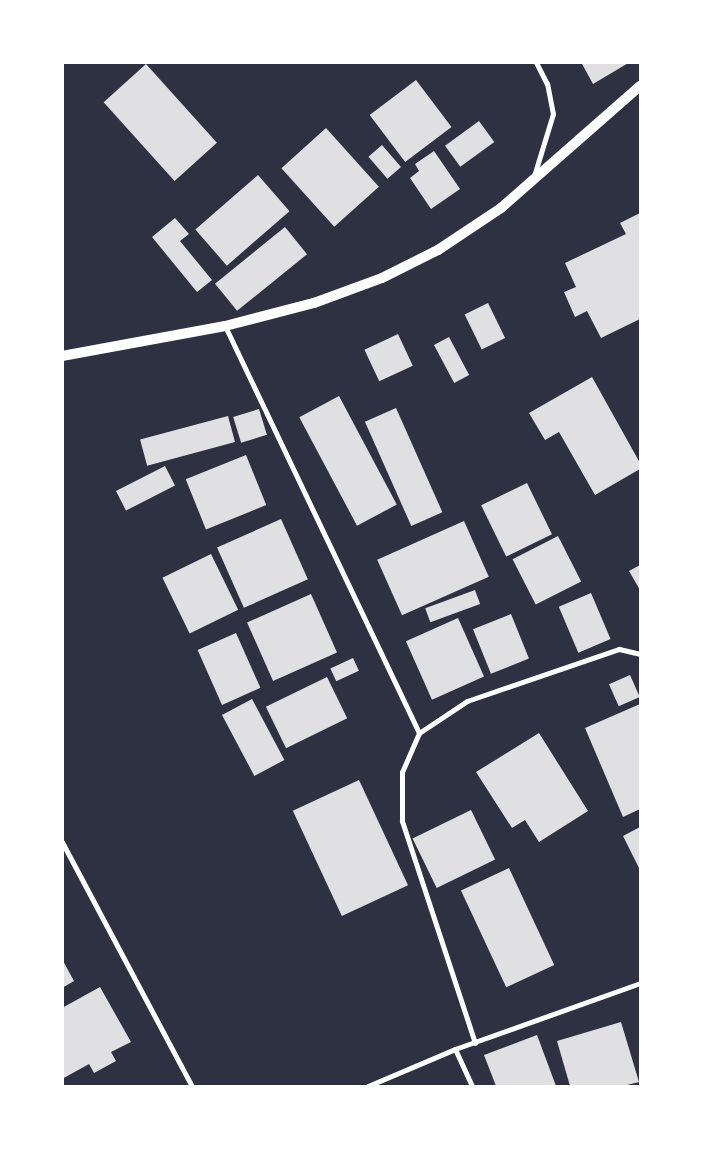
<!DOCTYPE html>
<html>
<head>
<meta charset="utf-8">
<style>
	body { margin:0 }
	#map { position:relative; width:703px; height:1149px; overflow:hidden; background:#2d3142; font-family:Arial,sans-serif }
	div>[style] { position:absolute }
	.building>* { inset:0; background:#e0e0e3; transform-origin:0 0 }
	.minor>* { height:5px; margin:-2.5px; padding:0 2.5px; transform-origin:2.5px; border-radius:2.5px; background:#fff }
	.secondary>* { height:10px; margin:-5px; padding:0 5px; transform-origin:5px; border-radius:5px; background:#fff }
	span { translate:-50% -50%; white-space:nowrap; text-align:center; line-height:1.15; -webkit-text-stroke:4.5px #fff; paint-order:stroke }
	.frame { position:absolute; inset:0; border:64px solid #fff; pointer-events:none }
</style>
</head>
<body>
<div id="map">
	<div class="building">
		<div style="clip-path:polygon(581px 62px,630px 62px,593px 84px)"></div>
		<div style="left:146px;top:64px;width:106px;height:57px;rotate:48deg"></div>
		<div style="left:416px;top:80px;width:59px;height:58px;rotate:53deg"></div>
		<div style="left:479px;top:121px;width:26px;height:42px;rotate:54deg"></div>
		<div style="left:326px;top:128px;width:79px;height:60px;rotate:48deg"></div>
		<div style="left:382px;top:145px;width:29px;height:18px;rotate:49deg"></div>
		<div style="clip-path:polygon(434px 151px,460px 189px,431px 209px,410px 178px,419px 171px,415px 164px)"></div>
		<div style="left:258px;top:175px;width:48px;height:83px;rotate:49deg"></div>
		<div style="clip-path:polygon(640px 213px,640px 319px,601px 338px,587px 311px,575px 317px,564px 292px,576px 287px,565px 263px,626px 234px,620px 223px)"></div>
		<div style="clip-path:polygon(175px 218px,189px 234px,180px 241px,212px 280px,197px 292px,152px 237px)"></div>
		<div style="left:285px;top:227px;width:35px;height:90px;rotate:51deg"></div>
		<div style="left:488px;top:303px;width:39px;height:26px;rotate:64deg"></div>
		<div style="left:398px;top:334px;width:35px;height:37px;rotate:65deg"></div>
		<div style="left:449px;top:337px;width:43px;height:17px;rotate:62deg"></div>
		<div style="clip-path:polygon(592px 377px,640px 463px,640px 469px,595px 495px,559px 432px,545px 440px,529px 413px)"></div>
		<div style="left:339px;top:396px;width:123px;height:45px;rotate:62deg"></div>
		<div style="left:396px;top:408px;width:114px;height:34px;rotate:66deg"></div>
		<div style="left:259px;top:409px;width:27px;height:27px;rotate:73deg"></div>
		<div style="left:228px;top:416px;width:27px;height:91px;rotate:75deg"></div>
		<div style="left:246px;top:455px;width:54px;height:65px;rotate:68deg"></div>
		<div style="left:165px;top:466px;width:22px;height:55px;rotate:63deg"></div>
		<div style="left:527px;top:483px;width:57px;height:51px;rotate:64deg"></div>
		<div style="left:281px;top:519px;width:66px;height:70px;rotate:66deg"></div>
		<div style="left:464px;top:521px;width:61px;height:95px;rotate:66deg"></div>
		<div style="left:558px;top:536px;width:51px;height:51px;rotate:63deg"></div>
		<div style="left:211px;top:554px;width:62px;height:54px;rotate:64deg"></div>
		<div style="clip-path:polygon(640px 565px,640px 590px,629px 571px)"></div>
		<div style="left:475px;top:590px;width:15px;height:53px;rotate:70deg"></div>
		<div style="left:591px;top:593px;width:50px;height:35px;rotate:67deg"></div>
		<div style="left:311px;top:594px;width:64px;height:70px;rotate:66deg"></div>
		<div style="left:511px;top:614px;width:48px;height:41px;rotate:68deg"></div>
		<div style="left:458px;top:618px;width:64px;height:57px;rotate:66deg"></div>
		<div style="left:236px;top:633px;width:60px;height:42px;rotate:66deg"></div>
		<div style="left:353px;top:658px;width:14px;height:25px;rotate:65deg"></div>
		<div style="left:630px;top:675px;width:24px;height:23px;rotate:66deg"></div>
		<div style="left:327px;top:677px;width:46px;height:68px;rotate:64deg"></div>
		<div style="left:252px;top:699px;width:69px;height:34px;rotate:62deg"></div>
		<div style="clip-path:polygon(640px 704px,640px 809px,623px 817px,585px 728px)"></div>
		<div style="clip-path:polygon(539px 733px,588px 811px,539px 842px,525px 820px,512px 828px,476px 772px)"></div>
		<div style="left:359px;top:780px;width:116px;height:73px;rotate:65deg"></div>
		<div style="left:471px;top:810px;width:55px;height:65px;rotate:64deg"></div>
		<div style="clip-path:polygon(640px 827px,640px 870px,623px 836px)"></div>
		<div style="left:509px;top:868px;width:107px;height:53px;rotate:65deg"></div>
		<div style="clip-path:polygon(62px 959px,74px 981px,62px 988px)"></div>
		<div style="clip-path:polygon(100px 987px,131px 1042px,111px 1052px,116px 1061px,94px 1073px,89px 1064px,62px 1079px,62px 1008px)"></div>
		<div style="clip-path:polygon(621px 1022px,639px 1082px,623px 1086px,570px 1086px,557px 1041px)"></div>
		<div style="clip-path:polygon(537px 1035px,556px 1086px,496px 1086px,484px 1055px)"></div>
	</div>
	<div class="minor">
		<div style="left:534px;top:176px;width:65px;rotate:-73deg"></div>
		<div style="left:553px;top:114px;width:31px;rotate:-101deg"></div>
		<div style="left:547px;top:84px;width:25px;rotate:-117deg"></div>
		<div style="left:225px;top:326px;width:451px;rotate:64.5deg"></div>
		<div style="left:62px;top:842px;width:276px;rotate:62deg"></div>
		<div style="left:475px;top:1043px;width:234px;rotate:-108.2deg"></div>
		<div style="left:402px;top:821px;width:49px;rotate:-90deg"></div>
		<div style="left:402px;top:772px;width:43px;rotate:-66.4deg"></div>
		<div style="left:419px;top:733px;width:58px;rotate:-33.7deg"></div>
		<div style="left:467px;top:701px;width:161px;rotate:-18.9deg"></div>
		<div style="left:619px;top:649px;width:22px;rotate:13deg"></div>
		<div style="left:455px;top:1049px;width:41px;rotate:65.3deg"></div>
		<div style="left:368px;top:1086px;width:95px;rotate:-23deg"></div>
		<div style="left:455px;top:1049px;width:196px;rotate:-19.6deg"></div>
	</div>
	<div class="secondary">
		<div style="left:62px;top:356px;width:166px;rotate:-10.4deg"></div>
		<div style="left:225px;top:326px;width:92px;rotate:-14.5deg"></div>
		<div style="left:314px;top:303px;width:72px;rotate:-20.2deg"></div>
		<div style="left:382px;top:278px;width:63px;rotate:-26.6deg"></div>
		<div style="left:438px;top:250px;width:76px;rotate:-33.7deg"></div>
		<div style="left:501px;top:208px;width:185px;rotate:-41.3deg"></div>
	</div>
	<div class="frame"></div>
</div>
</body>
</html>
